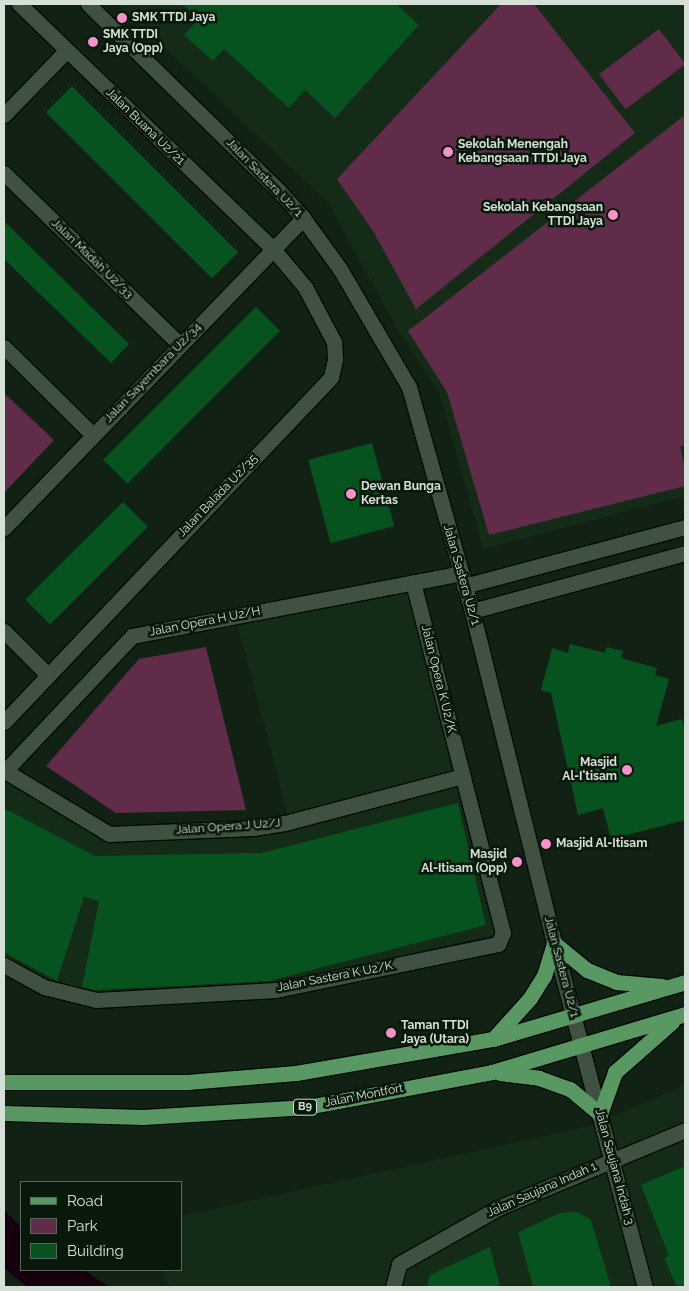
<!DOCTYPE html>
<html>
<head>
<meta charset="utf-8">
<style>
  body { margin:0 }
  #map { position:relative; width:689px; height:1291px; overflow:hidden; background:#112214; font-family:Raleway,sans-serif }
  div>[style] { position:absolute }
  [style*='--x'] { left:calc(var(--x)*1px); top:calc(var(--y)*1px); width:calc(var(--w)*1px); rotate:calc(var(--a)*1deg) }
  .built>* { inset:0; background:#132b17 }
  .green>* { inset:0; background:#602c4a; transform-origin:0 0 }
  .water>* { inset:0; background:#17000d }
  .building>* { inset:0; background:#075320; transform-origin:0 0 }
  .roads { filter:drop-shadow(1px 0 #000b02) drop-shadow(-1px 0 #000b02) drop-shadow(0 1px #000b02) drop-shadow(0 -1px #000b02) }
  .minor>* { height:15px; margin:-7.5px; padding:0 7.5px; transform-origin:7.5px; border-radius:7.5px; background:#3f5241 }
  .major>* { height:15px; margin:-7.5px; padding:0 7.5px; transform-origin:7.5px; border-radius:7.5px; background:#599863 }
  .dots>* { width:14px; height:14px; translate:-50% -50%; box-sizing:border-box; border:2px solid #08190b; border-radius:50% }
  span { translate:-50% -50%; white-space:nowrap; text-align:center; line-height:1.15; -webkit-text-stroke:5px #08190b; paint-order:stroke }
  .shield-label span { padding:1px 4px; background:#08190b; border:1px solid; border-radius:4px; -webkit-text-stroke-width:0 }
  .shield-label { font-size:11px; color:#d5e1d6; font-weight:700 }
  .poi-label { font-size:12px; color:#d5e1d6; font-weight:700 }
  .left { translate:0 -50%; text-align:left }
  .right { translate:-100% -50%; text-align:right }
  .street-label { font-size:12px; color:#d5e1d6 }
  .frame { position:absolute; inset:0; border:5px solid #d5e1d6; pointer-events:none }
  .legend { position:absolute; left:20px; top:1181px; width:162px; height:90px; box-sizing:border-box; background:#08190b; border:1px solid #5a695c; margin:0; padding:6px 9px; list-style:none; font-size:15px; color:#d5e1d6 }
  .legend li { display:flex; align-items:center; gap:10px; height:25px }
  .legend b { width:25px; border:1px solid #5a695c }
</style>
</head>
<body>
<div id="map">
  <div class="built">
    <div style="clip-path:polygon(119px 4px,685px 4px,685px 496px,483px 549px,440px 394px,397px 329px,328px 203px)"></div>
    <div style="clip-path:polygon(408px 590px,497px 934px,281px 983px,99px 994px,60px 988px,4px 958px,6px 779px,112px 842px,291px 828px,237px 622px)"></div>
    <div style="clip-path:polygon(685px 1085px,685px 1287px,172px 1287px,166px 1283px,162px 1270px,181px 1270px,181px 1216px,589px 1126px)"></div>
  </div>
  <div class="green">
    <div style="clip-path:polygon(501px 4px,534px 4px,635px 133px,416px 309px,373px 231px,337px 179px)"></div>
    <div style="left:659px;top:29px;width:44px;height:75px;rotate:53deg"></div>
    <div style="clip-path:polygon(685px 115px,685px 445px,680px 447px,685px 468px,685px 486px,489px 535px,447px 392px,408px 331px)"></div>
    <div style="clip-path:polygon(4px 393px,54px 440px,4px 493px)"></div>
    <div style="clip-path:polygon(206px 647px,246px 810px,116px 813px,46px 766px,139px 659px)"></div>
  </div>
  <div class="water">
    <div style="clip-path:polygon(4px 1210px,21px 1227px,21px 1270px,84px 1270px,109px 1287px,27px 1287px,4px 1268px)"></div>
  </div>
  <div class="building">
    <div style="clip-path:polygon(182px 4px,396px 4px,419px 25px,335px 118px,305px 90px,289px 108px,224px 49px,213px 61px,184px 35px,199px 19px)"></div>
    <div style="left:72px;top:86px;width:235px;height:37px;rotate:45deg"></div>
    <div style="clip-path:polygon(4px 221px,129px 344px,111px 363px,4px 259px)"></div>
    <div style="left:256px;top:307px;width:34px;height:216px;rotate:45deg"></div>
    <div style="left:372px;top:443px;width:86px;height:66px;rotate:75deg"></div>
    <div style="left:123px;top:502px;width:35px;height:138px;rotate:45deg"></div>
    <div style="clip-path:polygon(570px 644px,605px 653px,607px 647px,623px 651px,621px 658px,657px 668px,655px 675px,669px 679px,656px 726px,682px 719px,685px 733px,685px 820px,611px 839px,603px 808px,578px 815px,551px 693px,541px 690px,552px 648px,568px 653px)"></div>
    <div style="clip-path:polygon(458px 803px,486px 925px,269px 981px,95px 990px,82px 987px,99px 901px,84px 897px,57px 981px,4px 952px,4px 808px,95px 856px,261px 853px)"></div>
    <div style="clip-path:polygon(685px 1166px,685px 1287px,677px 1287px,664px 1258px,669px 1256px,641px 1185px)"></div>
    <div style="clip-path:polygon(577px 1212px,591px 1220px,611px 1287px,533px 1287px,518px 1232px,560px 1213px)"></div>
    <div style="clip-path:polygon(490px 1247px,500px 1287px,427px 1287px,430px 1275px)"></div>
  </div>
  <div class="roads">
    <div class="minor">
      <div style="--x:88;--y:4;--w:267;--a:44.4"></div>
      <div style="--x:279;--y:191;--w:36;--a:48"></div>
      <div style="--x:303;--y:218;--w:63;--a:54"></div>
      <div style="--x:340;--y:269;--w:137;--a:59.7"></div>
      <div style="--x:409;--y:387;--w:233;--a:74.3"></div>
      <div style="--x:472;--y:611;--w:342;--a:76.1"></div>
      <div style="--x:554;--y:943;--w:356;--a:75.2"></div>
      <div style="--x:4;--y:115;--w:89;--a:-45.9"></div>
      <div style="--x:4;--y:173;--w:246;--a:44.3"></div>
      <div style="--x:4;--y:347;--w:125;--a:44.7"></div>
      <div style="--x:4;--y:528;--w:431;--a:-46"></div>
      <div style="--x:464;--y:586;--w:229;--a:-14.9"></div>
      <div style="--x:472;--y:611;--w:221;--a:-15.2"></div>
      <div style="--x:4;--y:631;--w:62;--a:45"></div>
      <div style="--x:4;--y:722;--w:475;--a:-46.5"></div>
      <div style="--x:331;--y:377;--w:18;--a:-77"></div>
      <div style="--x:335;--y:359;--w:17;--a:-93"></div>
      <div style="--x:334;--y:342;--w:62;--a:-117.8"></div>
      <div style="--x:305;--y:287;--w:50;--a:-130.1"></div>
      <div style="--x:273;--y:249;--w:353;--a:-136"></div>
      <div style="--x:5;--y:771;--w:122;--a:31.2"></div>
      <div style="--x:109;--y:834;--w:144;--a:-2.4"></div>
      <div style="--x:253;--y:828;--w:32;--a:-9"></div>
      <div style="--x:285;--y:823;--w:184;--a:-14.8"></div>
      <div style="--x:4;--y:772;--w:187;--a:-46.7"></div>
      <div style="--x:132;--y:636;--w:335;--a:-10.8"></div>
      <div style="--x:4;--y:965;--w:46;--a:28.8"></div>
      <div style="--x:44;--y:987;--w:54;--a:14"></div>
      <div style="--x:96;--y:1000;--w:180;--a:-3.2"></div>
      <div style="--x:276;--y:990;--w:227;--a:-11.7"></div>
      <div style="--x:498;--y:944;--w:12;--a:-66"></div>
      <div style="--x:503;--y:933;--w:362;--a:-104.4"></div>
      <div style="--x:393;--y:1287;--w:24;--a:-75"></div>
      <div style="--x:399;--y:1264;--w:114;--a:-29.5"></div>
      <div style="--x:498;--y:1208;--w:203;--a:-22.6"></div>
    </div>
    <div class="major">
      <div style="--x:493;--y:1039;--w:55;--a:-47.9"></div>
      <div style="--x:530;--y:998;--w:26;--a:-58"></div>
      <div style="--x:544;--y:976;--w:34;--a:-73"></div>
      <div style="--x:554;--y:943;--w:43;--a:39.3"></div>
      <div style="--x:587;--y:970;--w:31;--a:22"></div>
      <div style="--x:616;--y:982;--w:46;--a:5"></div>
      <div style="--x:500;--y:1073;--w:39;--a:7"></div>
      <div style="--x:539;--y:1078;--w:33;--a:20"></div>
      <div style="--x:570;--y:1089;--w:39;--a:40"></div>
      <div style="--x:600;--y:1114;--w:45;--a:-70.3"></div>
      <div style="--x:615;--y:1072;--w:76;--a:-41.3"></div>
      <div style="--x:4;--y:1082;--w:183;--a:0"></div>
      <div style="--x:187;--y:1082;--w:109;--a:-4.7"></div>
      <div style="--x:296;--y:1073;--w:200;--a:-9.8"></div>
      <div style="--x:493;--y:1039;--w:200;--a:-16.5"></div>
      <div style="--x:4;--y:1113;--w:139;--a:1.6"></div>
      <div style="--x:143;--y:1117;--w:164;--a:-3.5"></div>
      <div style="--x:307;--y:1107;--w:188;--a:-10.7"></div>
      <div style="--x:492;--y:1072;--w:202;--a:-16.7"></div>
    </div>
  </div>
  <div class="dots">
    <div style="left:122px;top:18px;background:#f890cb"></div>
    <div style="left:93px;top:42px;background:#f890cb"></div>
    <div style="left:448px;top:152px;background:#f890cb"></div>
    <div style="left:613px;top:215px;background:#f890cb"></div>
    <div style="left:351px;top:494px;background:#f890cb"></div>
    <div style="left:627px;top:770px;background:#f890cb"></div>
    <div style="left:546px;top:844px;background:#f890cb"></div>
    <div style="left:517px;top:862px;background:#f890cb"></div>
    <div style="left:391px;top:1033px;background:#f890cb"></div>
  </div>
  <div class="shield-label">
    <span style="left:305px;top:1107px">B9</span>
  </div>
  <div class="poi-label">
    <span class="left" style="left:132px;top:18px">SMK TTDI Jaya</span>
    <span class="left" style="left:103px;top:42px">SMK TTDI<br>Jaya (Opp)</span>
    <span class="left" style="left:458px;top:152px">Sekolah Menengah<br>Kebangsaan TTDI Jaya</span>
    <span class="right" style="left:603px;top:215px">Sekolah Kebangsaan<br>TTDI Jaya</span>
    <span class="left" style="left:361px;top:494px">Dewan Bunga<br>Kertas</span>
    <span class="right" style="left:617px;top:770px">Masjid<br>Al-I'tisam</span>
    <span class="left" style="left:556px;top:844px">Masjid Al-Itisam</span>
    <span class="right" style="left:507px;top:862px">Masjid<br>Al-Itisam (Opp)</span>
    <span class="left" style="left:401px;top:1033px">Taman TTDI<br>Jaya (Utara)</span>
  </div>
  <div class="street-label">
    <span style="left:145px;top:127px;rotate:44deg">Jalan Buana U2/21</span>
    <span style="left:264px;top:178px;rotate:46deg">Jalan Sastera U2/1</span>
    <span style="left:92px;top:259px;rotate:44deg">Jalan Madah U2/33</span>
    <span style="left:153px;top:373px;rotate:-46deg">Jalan Sayembara U2/34</span>
    <span style="left:218px;top:496px;rotate:-46deg">Jalan Balada U2/35</span>
    <span style="left:461px;top:575px;rotate:74deg">Jalan Sastera U2/1</span>
    <span style="left:205px;top:622px;rotate:-11deg">Jalan Opera H U2/H</span>
    <span style="left:438px;top:679px;rotate:76deg">Jalan Opera K U2/K</span>
    <span style="left:228px;top:827px;rotate:-4deg">Jalan Opera J U2/J</span>
    <span style="left:561px;top:967px;rotate:75deg">Jalan Sastera U2/1</span>
    <span style="left:335px;top:977px;rotate:-11deg">Jalan Sastera K U2/K</span>
    <span style="left:364px;top:1096px;rotate:-11deg">Jalan Montfort</span>
    <span style="left:614px;top:1167px;rotate:75deg">Jalan Saujana Indah 3</span>
    <span style="left:542px;top:1190px;rotate:-24deg">Jalan Saujana Indah 1</span>
  </div>
  <div class="frame"></div>
  <ul class="legend">
  <li><b style="height:6px;background:#599863"></b>Road</li>
  <li><b style="height:14px;background:#602c4a"></b>Park</li>
  <li><b style="height:14px;background:#075320"></b>Building</li>
  </ul>
</div>
</body>
</html>
